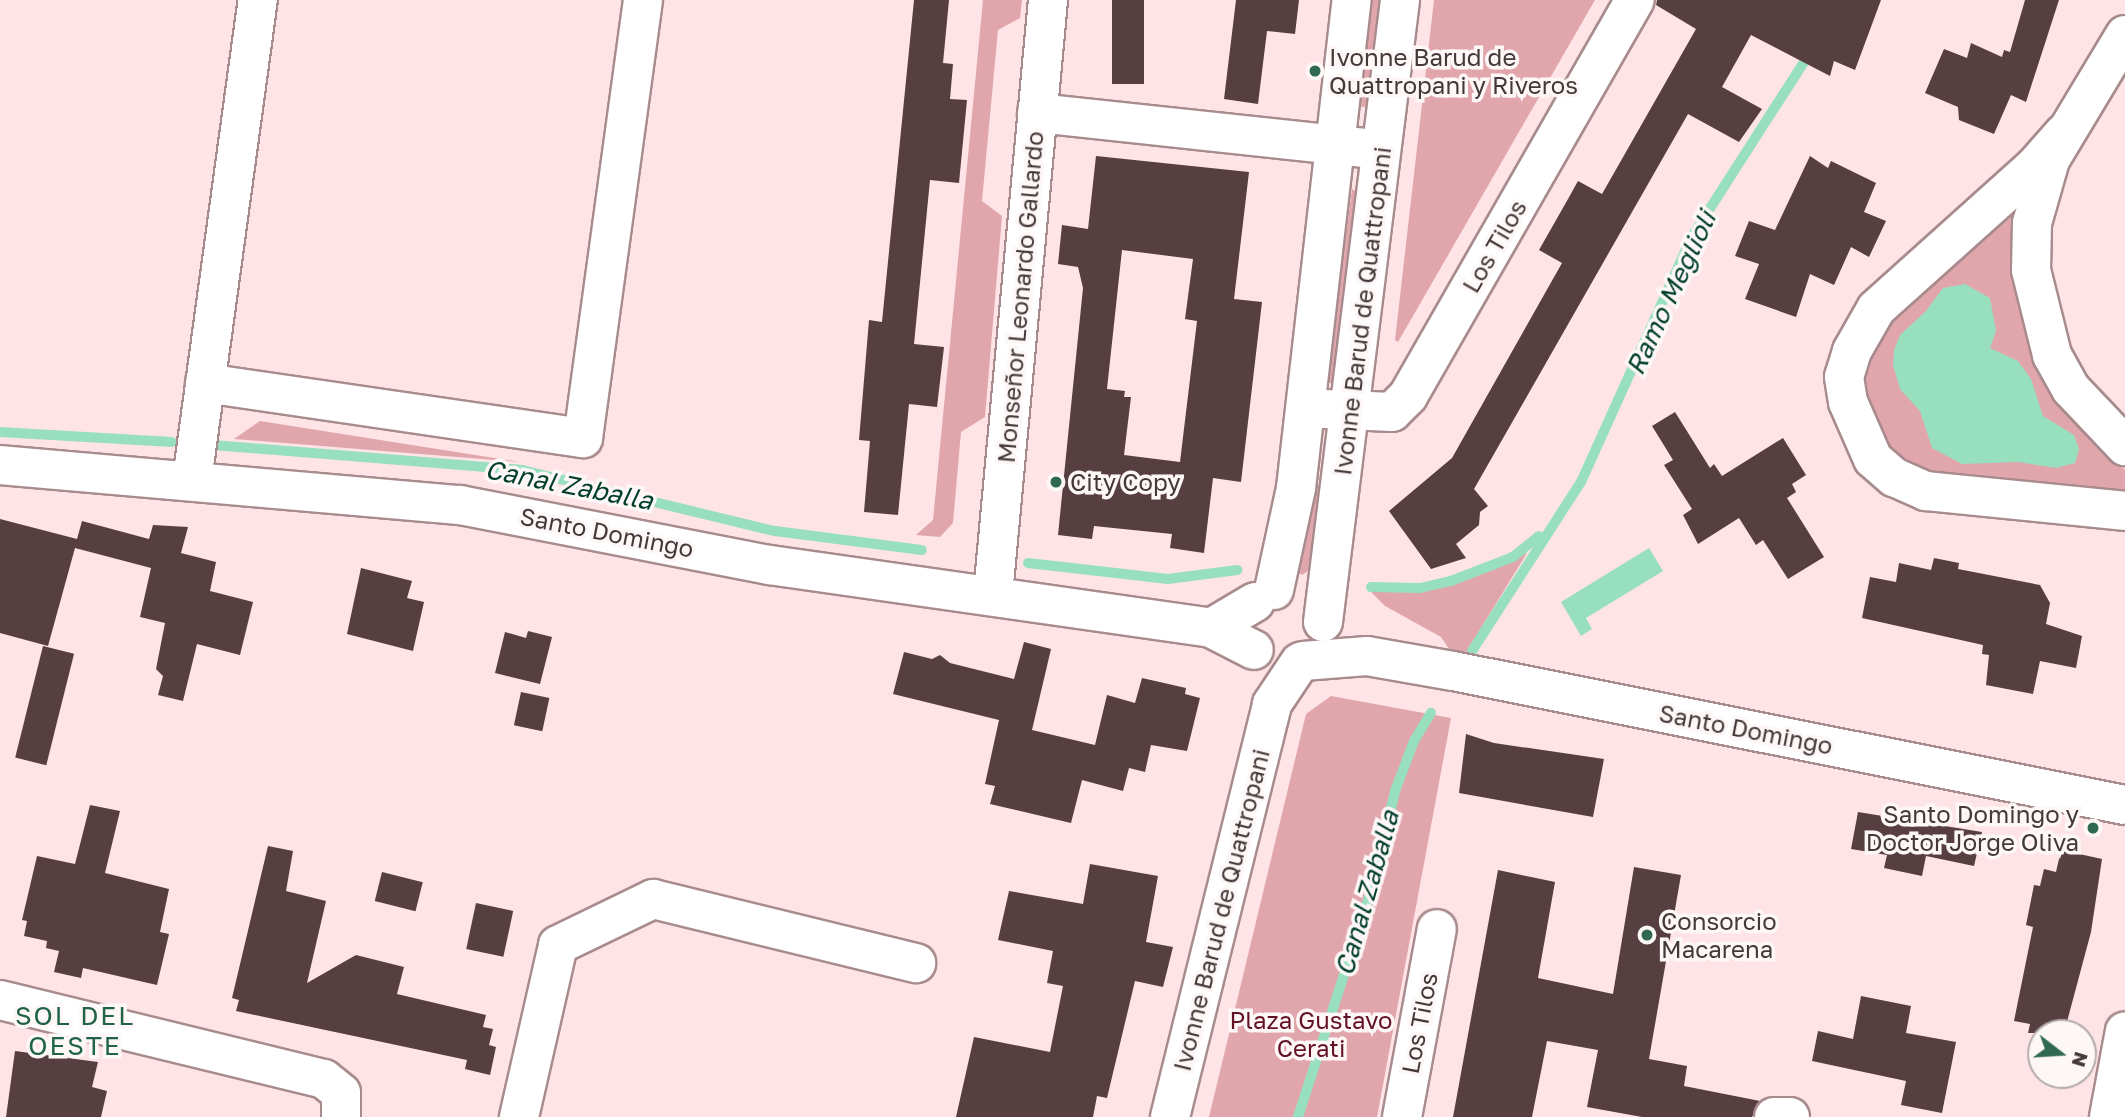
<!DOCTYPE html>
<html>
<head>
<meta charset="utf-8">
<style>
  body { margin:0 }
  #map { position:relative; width:2125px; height:1117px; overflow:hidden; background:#fee4e6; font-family:"Golos Text",sans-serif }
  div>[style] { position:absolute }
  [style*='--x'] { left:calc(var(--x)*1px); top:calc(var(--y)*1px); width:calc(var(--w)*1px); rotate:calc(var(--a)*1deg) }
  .green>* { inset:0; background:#e1a6ab }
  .water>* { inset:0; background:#98dfbf }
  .stream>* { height:10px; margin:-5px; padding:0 5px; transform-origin:5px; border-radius:5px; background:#98dfbf }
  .building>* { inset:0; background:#573e40; transform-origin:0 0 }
  .roads { filter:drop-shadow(2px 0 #a88b8d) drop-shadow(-2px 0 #a88b8d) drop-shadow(0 2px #a88b8d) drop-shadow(0 -2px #a88b8d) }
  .minor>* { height:38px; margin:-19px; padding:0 19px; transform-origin:19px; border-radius:19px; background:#fff }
  .dots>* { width:19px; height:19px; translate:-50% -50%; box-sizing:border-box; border:4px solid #fdf7f7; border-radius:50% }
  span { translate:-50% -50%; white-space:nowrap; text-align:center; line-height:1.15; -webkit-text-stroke:7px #fdf7f7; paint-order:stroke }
  .poi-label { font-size:24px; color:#443839 }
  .left { translate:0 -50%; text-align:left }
  .right { translate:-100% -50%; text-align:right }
  .street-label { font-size:24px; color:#443839 }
  .park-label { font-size:24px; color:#631124 }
  .water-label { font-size:26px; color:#003e2a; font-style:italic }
  .neighbourhood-label { font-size:26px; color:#20634a; letter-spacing:2px }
  .north { position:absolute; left:2027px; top:1019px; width:70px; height:70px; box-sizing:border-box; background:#fdf7f7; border:2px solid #b3abab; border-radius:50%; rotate:107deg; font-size:19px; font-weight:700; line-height:28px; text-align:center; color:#443839 }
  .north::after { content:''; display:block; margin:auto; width:24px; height:32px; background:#306952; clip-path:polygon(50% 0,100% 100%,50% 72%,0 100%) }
</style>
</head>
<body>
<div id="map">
  <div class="green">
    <div style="clip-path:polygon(983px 0,1022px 0,1020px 18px,998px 30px,982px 201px,1002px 216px,985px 417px,961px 432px,953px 523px,940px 537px,916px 535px,933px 520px)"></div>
    <div style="clip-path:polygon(1367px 0,1384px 0,1370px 104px,1364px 107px,1359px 106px)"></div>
    <div style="clip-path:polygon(1434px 0,1595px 0,1398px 342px,1395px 340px)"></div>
    <div style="clip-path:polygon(1352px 189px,1359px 193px,1335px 383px,1331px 383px,1327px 382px)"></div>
    <div style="clip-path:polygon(2006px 210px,2016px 219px,2013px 284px,2032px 348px,2097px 443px,2125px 470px,2125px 493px,1928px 479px,1890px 452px,1868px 416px,1862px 380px,1867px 360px,1895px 315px)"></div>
    <div style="clip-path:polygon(260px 421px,520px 462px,234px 439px)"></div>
    <div style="clip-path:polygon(1315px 485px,1322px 488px,1311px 569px,1302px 575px,1296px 571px)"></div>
    <div style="clip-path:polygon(1527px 553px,1459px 664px,1441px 637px,1385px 606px,1370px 591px,1419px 592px,1442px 587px)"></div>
    <div style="clip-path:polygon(1331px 696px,1451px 718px,1377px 1117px,1209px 1117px,1306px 714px)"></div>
  </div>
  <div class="water">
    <div style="clip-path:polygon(1965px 284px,1990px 298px,1996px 331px,1990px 348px,2018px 361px,2031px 379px,2043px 416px,2074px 435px,2079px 449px,2075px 463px,2056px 468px,2018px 462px,1962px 464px,1932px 448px,1920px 411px,1900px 389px,1893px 365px,1894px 350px,1900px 335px,1926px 311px,1943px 288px)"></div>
    <div style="clip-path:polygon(1649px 548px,1663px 571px,1586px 618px,1592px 629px,1581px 636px,1561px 602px)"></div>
  </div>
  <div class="stream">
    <div style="--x:0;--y:432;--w:172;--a:3.3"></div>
    <div style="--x:213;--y:445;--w:310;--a:4.6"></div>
    <div style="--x:522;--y:470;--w:260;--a:13.6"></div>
    <div style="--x:775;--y:531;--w:148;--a:7.4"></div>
    <div style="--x:1028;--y:563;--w:141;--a:6.5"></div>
    <div style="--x:1168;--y:579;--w:70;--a:-7.4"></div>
    <div style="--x:1371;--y:587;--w:49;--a:1.2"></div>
    <div style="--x:1420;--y:588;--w:32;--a:-13"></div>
    <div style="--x:1451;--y:581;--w:66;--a:-21.2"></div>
    <div style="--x:1513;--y:557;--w:33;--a:-39"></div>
    <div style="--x:1472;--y:651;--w:201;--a:-57.2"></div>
    <div style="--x:1581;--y:482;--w:268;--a:-65.7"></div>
    <div style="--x:1691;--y:238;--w:222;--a:-57.3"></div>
    <div style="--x:1298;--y:1117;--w:244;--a:-72.1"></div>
    <div style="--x:1373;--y:885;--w:97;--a:-76.8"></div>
    <div style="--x:1395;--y:791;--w:53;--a:-69.2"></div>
    <div style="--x:1414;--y:741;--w:33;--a:-59"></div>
  </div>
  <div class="building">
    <div style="clip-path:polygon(914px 0,949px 0,943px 63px,953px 64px,950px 99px,967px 100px,959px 183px,930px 180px,914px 344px,944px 347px,937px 407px,909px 404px,898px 515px,864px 512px,870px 441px,859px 440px,869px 320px,882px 322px)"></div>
    <div style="left:1112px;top:0;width:32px;height:84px"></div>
    <div style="clip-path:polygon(1236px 0,1299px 0,1295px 34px,1267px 31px,1258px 104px,1224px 99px)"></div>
    <div style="clip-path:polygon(1657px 0,1881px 0,1855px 70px,1834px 61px,1830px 76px,1751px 35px,1722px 87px,1762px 109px,1739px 142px,1688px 114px,1474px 489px,1488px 506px,1480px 512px,1479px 525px,1456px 544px,1466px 558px,1431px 569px,1389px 511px,1452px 458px,1562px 263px,1539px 250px,1568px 199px,1578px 181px,1602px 194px,1696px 29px,1656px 5px)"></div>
    <div style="clip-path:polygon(2025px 0,2059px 0,2026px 102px,2011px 95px,1994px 134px,1959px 120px,1958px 107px,1925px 93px,1944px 49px,1967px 58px,1971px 43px,2002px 57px,2004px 50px,2010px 52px)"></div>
    <div style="clip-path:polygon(evenodd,1096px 156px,1249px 172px,1234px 299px,1262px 302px,1241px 482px,1213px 478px,1204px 553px,1170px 548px,1172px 534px,1094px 526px,1092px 539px,1058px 535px,1083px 288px,1078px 267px,1058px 264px,1062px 225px,1088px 229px,1096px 156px,1122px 250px,1193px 259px,1185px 319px,1197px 321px,1180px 462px,1124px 455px,1131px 397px,1124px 397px,1125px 391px,1107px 389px,1122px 250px)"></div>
    <div style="clip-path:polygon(1810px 156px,1828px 168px,1831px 161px,1876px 183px,1864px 212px,1886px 221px,1869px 257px,1851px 247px,1834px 285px,1810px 274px,1796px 317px,1745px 299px,1759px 264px,1735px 256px,1749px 221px,1775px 230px)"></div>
    <div style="clip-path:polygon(1675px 412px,1710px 468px,1714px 464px,1722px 476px,1783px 438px,1806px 475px,1792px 484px,1796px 492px,1787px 498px,1824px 557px,1788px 579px,1763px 540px,1756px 545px,1739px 518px,1698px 544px,1683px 515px,1692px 509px,1664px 465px,1673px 460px,1652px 426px)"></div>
    <div style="clip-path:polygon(0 519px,77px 539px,82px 521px,149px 539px,153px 525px,188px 527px,181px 553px,216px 562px,210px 591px,253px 602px,240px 655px,197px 644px,183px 701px,158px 695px,163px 676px,156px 669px,165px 623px,140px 617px,151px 568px,75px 548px,48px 646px,0 633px)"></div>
    <div style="clip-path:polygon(1934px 558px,1959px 563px,1958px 569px,2040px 585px,2050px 603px,2046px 624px,2082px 636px,2076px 668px,2040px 661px,2033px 694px,1986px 685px,1989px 655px,1982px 654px,1983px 645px,1862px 618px,1870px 577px,1896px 582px,1899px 563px,1931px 570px)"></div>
    <div style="clip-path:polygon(361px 568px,412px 581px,407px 598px,424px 602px,413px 651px,347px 634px)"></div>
    <div style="clip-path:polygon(528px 631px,552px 637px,540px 684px,495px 673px,505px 632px,526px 638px)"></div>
    <div style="clip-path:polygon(1024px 642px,1051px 649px,1032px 730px,1095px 745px,1107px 695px,1135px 703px,1142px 678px,1186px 688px,1185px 694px,1200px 698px,1187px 751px,1151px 745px,1145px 772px,1129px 768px,1123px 791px,1082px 780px,1071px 823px,990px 804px,995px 786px,985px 784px,999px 720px,893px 694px,904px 652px,932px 659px,940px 655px,950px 663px,1014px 679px)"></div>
    <div style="left:43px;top:646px;width:32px;height:115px;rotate:14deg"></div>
    <div style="left:521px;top:692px;width:29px;height:34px;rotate:12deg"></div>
    <div style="clip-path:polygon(1466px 734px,1494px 743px,1604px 759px,1593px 817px,1459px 793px)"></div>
    <div style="clip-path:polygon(90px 805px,120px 811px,105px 873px,169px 889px,160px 932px,169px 934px,157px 985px,83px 968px,81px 978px,54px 972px,59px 951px,46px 948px,47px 941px,24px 936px,27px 921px,22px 920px,37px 856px,75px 864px)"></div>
    <div style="clip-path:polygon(1858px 812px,1982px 832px,1974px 866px,1926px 856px,1922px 876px,1884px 868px,1887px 855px,1851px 849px)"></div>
    <div style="clip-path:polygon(268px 846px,293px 851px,286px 891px,326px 901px,307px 983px,356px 955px,404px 967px,397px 994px,486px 1015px,483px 1027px,493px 1029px,489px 1045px,496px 1047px,490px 1075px,465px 1069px,467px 1060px,236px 1011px,239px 1000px,232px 998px)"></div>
    <div style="clip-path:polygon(2061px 850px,2102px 859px,2091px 932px,2064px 1033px,2028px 1033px,2030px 1024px,2014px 1021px,2033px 927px,2026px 925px,2034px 885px,2040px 886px,2044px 869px,2056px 872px)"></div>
    <div style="clip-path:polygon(1090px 864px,1158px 876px,1146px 942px,1173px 947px,1163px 987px,1135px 981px,1107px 1098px,1097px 1096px,1093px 1117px,956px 1117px,974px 1037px,1050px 1052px,1063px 986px,1047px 983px,1053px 951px,998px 940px,1009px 891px,1083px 904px)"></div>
    <div style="clip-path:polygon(1634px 867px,1681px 875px,1649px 1059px,1687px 1066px,1684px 1086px,1760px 1101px,1752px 1117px,1642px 1117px,1587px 1107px,1598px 1050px,1547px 1041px,1532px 1117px,1453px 1117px,1498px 870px,1555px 882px,1538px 978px,1613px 994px)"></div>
    <div style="left:382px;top:872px;width:42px;height:30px;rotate:14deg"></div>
    <div style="left:476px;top:903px;width:38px;height:47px;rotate:12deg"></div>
    <div style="clip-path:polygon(1861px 996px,1911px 1006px,1906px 1033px,1956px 1042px,1942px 1113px,1901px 1105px,1906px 1081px,1812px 1061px,1818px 1031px,1853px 1039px)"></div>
    <div style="clip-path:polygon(15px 1051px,98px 1062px,92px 1087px,107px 1091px,101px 1117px,6px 1117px)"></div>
  </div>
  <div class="roads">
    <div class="minor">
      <div style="--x:2125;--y:35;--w:146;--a:121"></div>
      <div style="--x:2050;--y:160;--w:66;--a:105.9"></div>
      <div style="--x:2032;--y:223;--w:47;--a:91.2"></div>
      <div style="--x:2031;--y:270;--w:88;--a:76.1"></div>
      <div style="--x:2052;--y:355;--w:39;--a:61"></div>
      <div style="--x:2071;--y:389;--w:79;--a:46.5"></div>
      <div style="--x:1037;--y:113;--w:327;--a:6.1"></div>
      <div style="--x:2064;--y:133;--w:45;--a:131.4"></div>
      <div style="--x:2034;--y:167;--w:212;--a:138.1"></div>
      <div style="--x:1876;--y:309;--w:48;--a:119.7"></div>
      <div style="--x:1852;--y:351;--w:27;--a:107"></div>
      <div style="--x:1844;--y:377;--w:25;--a:81"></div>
      <div style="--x:1848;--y:402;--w:62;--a:66.3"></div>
      <div style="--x:1873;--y:459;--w:28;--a:41"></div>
      <div style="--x:1894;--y:477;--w:35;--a:24"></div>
      <div style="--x:1926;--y:491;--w:200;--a:5.7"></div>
      <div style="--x:205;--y:383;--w:382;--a:8.3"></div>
      <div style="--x:583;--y:438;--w:442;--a:-82.2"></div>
      <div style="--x:1324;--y:409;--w:68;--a:2.5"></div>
      <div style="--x:1392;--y:412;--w:23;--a:-45"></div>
      <div style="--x:1408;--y:396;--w:456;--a:-60.2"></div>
      <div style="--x:0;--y:465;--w:462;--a:5"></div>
      <div style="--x:460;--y:505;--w:316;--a:11"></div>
      <div style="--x:770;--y:565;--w:445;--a:8.1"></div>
      <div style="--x:1211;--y:628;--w:48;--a:27.1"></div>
      <div style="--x:192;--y:480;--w:485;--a:-82.2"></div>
      <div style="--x:1274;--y:590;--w:104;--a:-77.8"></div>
      <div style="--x:1296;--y:488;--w:491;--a:-83.5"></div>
      <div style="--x:993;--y:594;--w:597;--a:-84.71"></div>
      <div style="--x:1323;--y:622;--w:627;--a:-82.94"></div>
      <div style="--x:1211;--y:628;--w:51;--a:-30.6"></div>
      <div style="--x:1303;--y:661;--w:64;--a:-4.5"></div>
      <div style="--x:1367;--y:656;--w:87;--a:9.9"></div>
      <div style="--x:1453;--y:671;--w:685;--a:11.28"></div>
      <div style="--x:0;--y:1000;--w:333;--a:13.7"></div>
      <div style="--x:324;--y:1079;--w:22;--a:39"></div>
      <div style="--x:341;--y:1093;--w:24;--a:90"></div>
      <div style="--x:519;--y:1117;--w:176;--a:-77.2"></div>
      <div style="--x:558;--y:945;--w:106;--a:-25.8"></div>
      <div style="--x:653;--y:899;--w:271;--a:13.7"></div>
      <div style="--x:1170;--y:1117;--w:425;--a:-76.1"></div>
      <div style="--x:1272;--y:704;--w:50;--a:-56.3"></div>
      <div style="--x:1402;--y:1117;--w:191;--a:-79.5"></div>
      <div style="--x:1774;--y:1117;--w:16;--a:0"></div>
      <div style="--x:2109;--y:1117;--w:87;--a:-79.5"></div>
    </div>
  </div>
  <div class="dots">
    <div style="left:1315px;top:71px;background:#306952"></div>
    <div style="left:1056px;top:482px;background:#306952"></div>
    <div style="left:2093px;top:828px;background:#306952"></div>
    <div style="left:1647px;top:935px;background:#306952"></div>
  </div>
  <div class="poi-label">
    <span class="left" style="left:1329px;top:71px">Ivonne Barud de<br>Quattropani y Riveros</span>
    <span class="left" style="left:1070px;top:482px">City Copy</span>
    <span class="right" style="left:2079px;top:828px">Santo Domingo y<br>Doctor Jorge Oliva</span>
    <span class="left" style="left:1661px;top:935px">Consorcio<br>Macarena</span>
  </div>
  <div class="street-label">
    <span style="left:1494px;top:246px;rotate:-60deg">Los Tilos</span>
    <span style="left:1020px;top:297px;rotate:-85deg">Monseñor Leonardo Gallardo</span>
    <span style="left:1362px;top:311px;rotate:-83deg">Ivonne Barud de Quattropani</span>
    <span style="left:607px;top:532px;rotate:11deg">Santo Domingo</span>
    <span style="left:1746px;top:729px;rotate:11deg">Santo Domingo</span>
    <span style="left:1221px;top:910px;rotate:-76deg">Ivonne Barud de Quattropani</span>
    <span style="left:1419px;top:1023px;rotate:-79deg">Los Tilos</span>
  </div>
  <div class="park-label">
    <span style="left:1311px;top:1034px">Plaza Gustavo<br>Cerati</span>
  </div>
  <div class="water-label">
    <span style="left:1671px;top:293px;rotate:-65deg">Ramo Meglioli</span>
    <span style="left:569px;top:485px;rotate:11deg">Canal Zaballa</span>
    <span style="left:1367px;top:893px;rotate:-74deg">Canal Zaballa</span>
  </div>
  <div class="neighbourhood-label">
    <span style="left:75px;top:1031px">SOL DEL<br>OESTE</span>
  </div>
  <div class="north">N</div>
</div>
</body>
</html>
